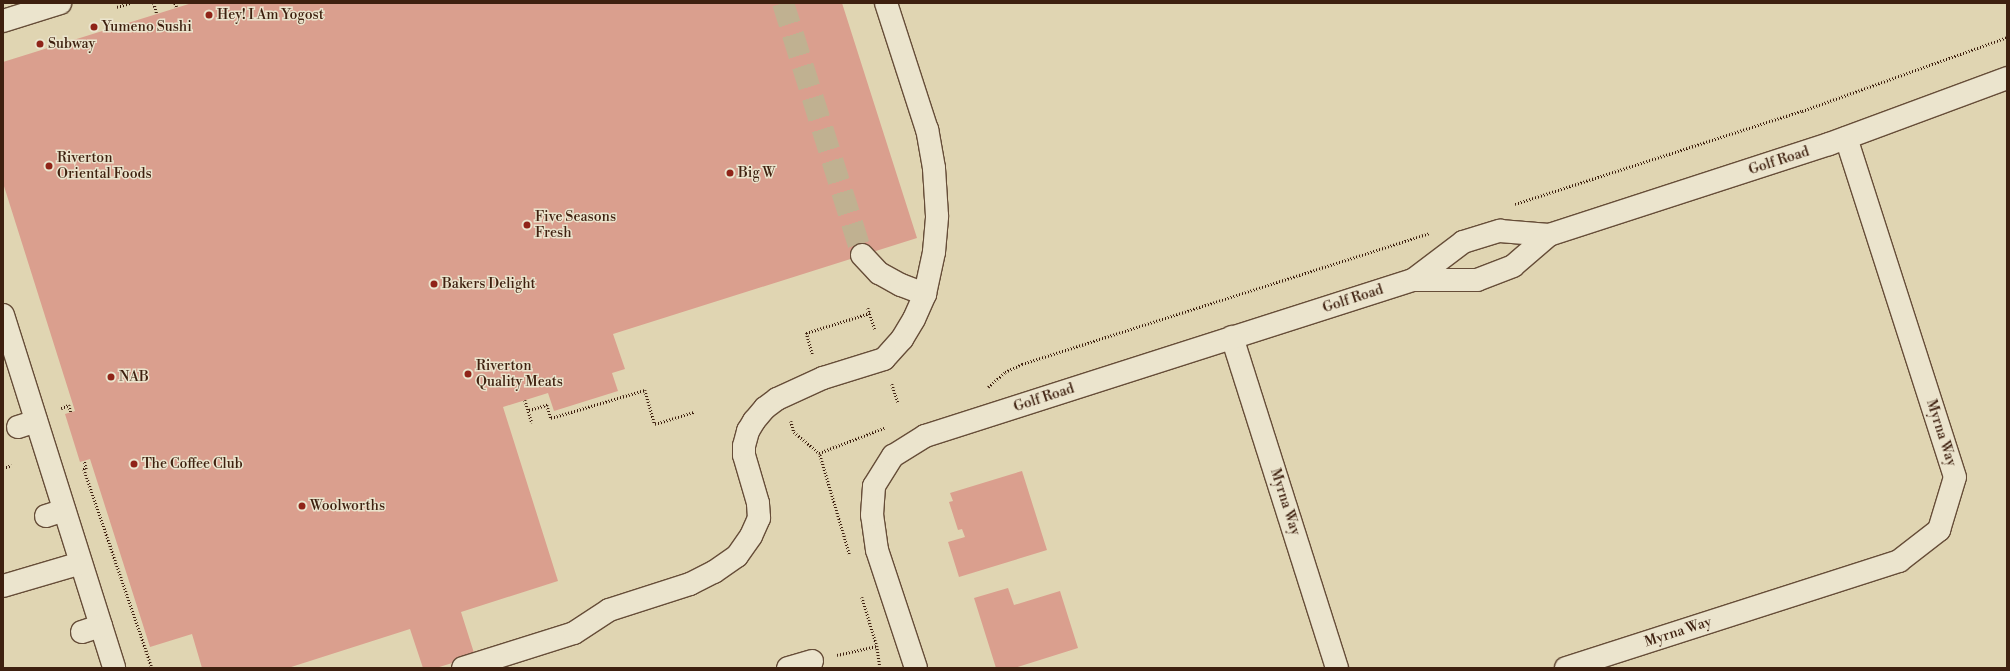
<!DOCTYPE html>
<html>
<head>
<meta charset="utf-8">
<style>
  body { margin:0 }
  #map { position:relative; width:2010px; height:671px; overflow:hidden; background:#e0d5b2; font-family:"Libre Bodoni",serif }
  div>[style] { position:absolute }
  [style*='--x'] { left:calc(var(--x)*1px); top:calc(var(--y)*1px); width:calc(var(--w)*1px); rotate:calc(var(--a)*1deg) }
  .building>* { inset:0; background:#da9f8e }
  .minor-tunnel>* { height:22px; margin-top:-11px; transform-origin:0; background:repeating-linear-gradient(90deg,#c0b191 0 22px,transparent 0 33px) }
  .path>* { height:2.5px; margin-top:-1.25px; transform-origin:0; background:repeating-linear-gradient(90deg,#3e200f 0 1px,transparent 0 3px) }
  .roads { filter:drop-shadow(1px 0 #664d38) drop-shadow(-1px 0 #664d38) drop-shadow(0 1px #664d38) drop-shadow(0 -1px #664d38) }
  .minor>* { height:22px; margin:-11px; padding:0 11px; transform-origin:11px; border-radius:11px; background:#ebe4cd }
  .dots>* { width:11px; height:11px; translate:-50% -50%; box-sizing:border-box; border:2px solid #ebe4cd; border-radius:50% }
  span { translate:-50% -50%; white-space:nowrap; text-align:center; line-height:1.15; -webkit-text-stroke:3px #ebe4cd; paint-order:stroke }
  .poi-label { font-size:14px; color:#3e200f }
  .left { translate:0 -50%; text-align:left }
  .street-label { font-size:14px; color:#3e200f }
  .frame { position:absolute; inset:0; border:4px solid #3e200f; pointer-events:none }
</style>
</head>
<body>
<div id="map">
  <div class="building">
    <div style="clip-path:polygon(192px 3px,842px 3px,917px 238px,613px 334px,625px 369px,612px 373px,618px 391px,554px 411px,548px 393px,503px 407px,558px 581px,461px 612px,475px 656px,436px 668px,423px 668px,410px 629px,288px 668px,202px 668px,192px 634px,150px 647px,90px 459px,80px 462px,65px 414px,75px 411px,3px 183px,3px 62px)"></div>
    <div style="clip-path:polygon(1022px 471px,1047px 550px,959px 577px,948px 542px,965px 537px,962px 529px,958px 530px,949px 502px,953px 501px,950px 493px)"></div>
    <div style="clip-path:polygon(1008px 588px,1014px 605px,1060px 591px,1078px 648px,1014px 668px,996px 668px,974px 598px)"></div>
  </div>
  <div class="minor-tunnel">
    <div style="--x:783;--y:3;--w:264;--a:72.6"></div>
  </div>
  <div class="path">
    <div style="--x:154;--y:3;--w:11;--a:75"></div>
    <div style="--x:175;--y:3;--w:5;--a:68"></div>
    <div style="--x:117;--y:7;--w:14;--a:-17"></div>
    <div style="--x:1515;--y:204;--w:302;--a:-18"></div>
    <div style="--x:1802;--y:111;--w:218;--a:-19.8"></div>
    <div style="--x:868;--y:308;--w:22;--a:72"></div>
    <div style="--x:812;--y:354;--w:22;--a:-106"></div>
    <div style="--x:806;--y:333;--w:67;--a:-17.4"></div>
    <div style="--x:892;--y:384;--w:19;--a:72"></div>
    <div style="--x:988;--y:387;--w:23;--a:-41"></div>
    <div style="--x:1005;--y:372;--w:19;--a:-25"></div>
    <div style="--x:1022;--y:364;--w:428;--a:-17.8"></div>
    <div style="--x:525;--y:400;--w:24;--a:73"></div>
    <div style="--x:61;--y:408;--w:9;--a:-21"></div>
    <div style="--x:69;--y:405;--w:7;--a:74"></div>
    <div style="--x:529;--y:410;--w:19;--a:-16"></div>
    <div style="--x:547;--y:405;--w:14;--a:73"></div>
    <div style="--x:551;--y:418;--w:98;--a:-16.6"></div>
    <div style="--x:645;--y:390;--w:35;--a:74"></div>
    <div style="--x:655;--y:424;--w:41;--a:-17.1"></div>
    <div style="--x:791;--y:421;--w:11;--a:75"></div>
    <div style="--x:794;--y:432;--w:33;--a:40"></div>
    <div style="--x:3;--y:468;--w:9;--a:-18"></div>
    <div style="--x:83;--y:469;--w:3;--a:0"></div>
    <div style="--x:86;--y:469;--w:8;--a:-104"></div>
    <div style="--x:84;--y:469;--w:210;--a:71.1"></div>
    <div style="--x:849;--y:554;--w:105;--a:-106.5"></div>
    <div style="--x:819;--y:453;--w:70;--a:-21"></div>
    <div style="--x:862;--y:597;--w:51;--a:73"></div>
    <div style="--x:877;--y:646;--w:22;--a:82"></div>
    <div style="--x:837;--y:655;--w:41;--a:-12.7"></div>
  </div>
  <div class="roads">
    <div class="minor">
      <div style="--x:3;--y:21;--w:60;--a:-17.5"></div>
      <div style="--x:862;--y:255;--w:25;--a:47"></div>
      <div style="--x:879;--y:273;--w:25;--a:29"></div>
      <div style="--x:901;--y:285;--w:26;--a:21"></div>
      <div style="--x:1413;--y:280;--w:63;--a:-37.2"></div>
      <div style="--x:1463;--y:242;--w:39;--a:-17"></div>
      <div style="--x:1500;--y:231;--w:49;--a:4.7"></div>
      <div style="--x:1549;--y:235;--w:294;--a:-18"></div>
      <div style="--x:1829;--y:144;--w:190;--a:-20.3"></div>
      <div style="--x:3;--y:315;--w:370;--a:72.5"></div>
      <div style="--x:1232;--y:337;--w:347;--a:72.4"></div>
      <div style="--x:18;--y:427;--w:19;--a:-18"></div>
      <div style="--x:46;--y:516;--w:19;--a:-18"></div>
      <div style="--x:3;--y:586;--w:81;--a:-16.4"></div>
      <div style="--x:82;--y:632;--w:20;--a:-18"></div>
      <div style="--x:463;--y:668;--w:116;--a:-17.5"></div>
      <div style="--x:574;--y:633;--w:42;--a:-33.3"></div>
      <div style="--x:609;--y:610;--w:85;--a:-17.8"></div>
      <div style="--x:690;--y:584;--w:27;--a:-27"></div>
      <div style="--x:714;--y:572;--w:28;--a:-35"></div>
      <div style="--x:737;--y:556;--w:24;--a:-55"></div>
      <div style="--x:751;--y:536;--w:20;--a:-66"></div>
      <div style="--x:759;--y:518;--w:15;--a:-94"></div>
      <div style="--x:758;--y:503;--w:50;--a:-106.3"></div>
      <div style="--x:744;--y:455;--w:9;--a:-90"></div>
      <div style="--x:744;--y:446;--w:16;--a:-75"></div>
      <div style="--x:748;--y:431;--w:12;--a:-59"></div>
      <div style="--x:754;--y:421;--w:17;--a:-50"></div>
      <div style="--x:765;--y:408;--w:15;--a:-37"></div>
      <div style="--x:777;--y:399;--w:51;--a:-24.5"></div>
      <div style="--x:823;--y:378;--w:64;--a:-17.3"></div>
      <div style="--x:884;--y:359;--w:27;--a:-48"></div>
      <div style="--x:902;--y:339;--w:23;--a:-59"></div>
      <div style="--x:914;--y:319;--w:27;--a:-66"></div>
      <div style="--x:925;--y:294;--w:43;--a:-77.9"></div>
      <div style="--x:934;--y:252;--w:36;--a:-85"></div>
      <div style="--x:937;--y:216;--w:48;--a:-93.6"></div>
      <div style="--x:934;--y:168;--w:39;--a:-100"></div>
      <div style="--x:927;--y:130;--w:133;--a:-107.9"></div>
      <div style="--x:788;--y:668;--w:25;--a:-16"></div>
      <div style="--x:916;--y:668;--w:124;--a:-108.3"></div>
      <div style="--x:877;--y:550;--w:35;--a:-98"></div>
      <div style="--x:872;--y:515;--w:29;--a:-86"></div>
      <div style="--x:874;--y:486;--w:36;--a:-58"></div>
      <div style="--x:893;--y:456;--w:38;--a:-32"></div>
      <div style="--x:925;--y:436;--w:512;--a:-17.73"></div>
      <div style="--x:1413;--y:280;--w:64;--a:0"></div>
      <div style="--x:1477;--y:280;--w:39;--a:-21"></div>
      <div style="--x:1513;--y:266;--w:48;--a:-40.7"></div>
      <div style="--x:1566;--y:668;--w:350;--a:-17.8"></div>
      <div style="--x:1899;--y:561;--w:51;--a:-37.8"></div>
      <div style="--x:1939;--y:530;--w:55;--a:-73.2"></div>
      <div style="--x:1955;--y:477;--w:356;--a:-107.8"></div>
    </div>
  </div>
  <div class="dots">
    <div style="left:209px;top:15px;background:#8f2418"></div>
    <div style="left:94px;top:27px;background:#8f2418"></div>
    <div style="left:40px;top:44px;background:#8f2418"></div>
    <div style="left:49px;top:166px;background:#8f2418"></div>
    <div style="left:730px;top:173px;background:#8f2418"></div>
    <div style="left:527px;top:225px;background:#8f2418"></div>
    <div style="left:434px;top:284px;background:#8f2418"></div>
    <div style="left:468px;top:374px;background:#8f2418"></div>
    <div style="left:111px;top:377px;background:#8f2418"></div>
    <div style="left:134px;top:464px;background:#8f2418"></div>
    <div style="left:302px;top:506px;background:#8f2418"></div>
  </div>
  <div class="poi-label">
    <span class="left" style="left:217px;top:15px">Hey! I Am Yogost</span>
    <span class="left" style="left:102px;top:27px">Yumeno Sushi</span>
    <span class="left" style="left:48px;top:44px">Subway</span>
    <span class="left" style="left:57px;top:166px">Riverton<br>Oriental Foods</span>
    <span class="left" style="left:738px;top:173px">Big W</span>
    <span class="left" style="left:535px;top:225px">Five Seasons<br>Fresh</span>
    <span class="left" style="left:442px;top:284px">Bakers Delight</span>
    <span class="left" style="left:476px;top:374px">Riverton<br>Quality Meats</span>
    <span class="left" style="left:119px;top:377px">NAB</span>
    <span class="left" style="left:142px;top:464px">The Coffee Club</span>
    <span class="left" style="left:310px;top:506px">Woolworths</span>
  </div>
  <div class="street-label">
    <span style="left:1779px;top:161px;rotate:-18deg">Golf Road</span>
    <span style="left:1353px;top:299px;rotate:-18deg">Golf Road</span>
    <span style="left:1044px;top:398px;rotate:-18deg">Golf Road</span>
    <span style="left:1941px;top:433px;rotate:72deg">Myrna Way</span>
    <span style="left:1285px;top:502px;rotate:72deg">Myrna Way</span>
    <span style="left:1678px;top:632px;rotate:-18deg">Myrna Way</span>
  </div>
  <div class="frame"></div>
</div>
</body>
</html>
